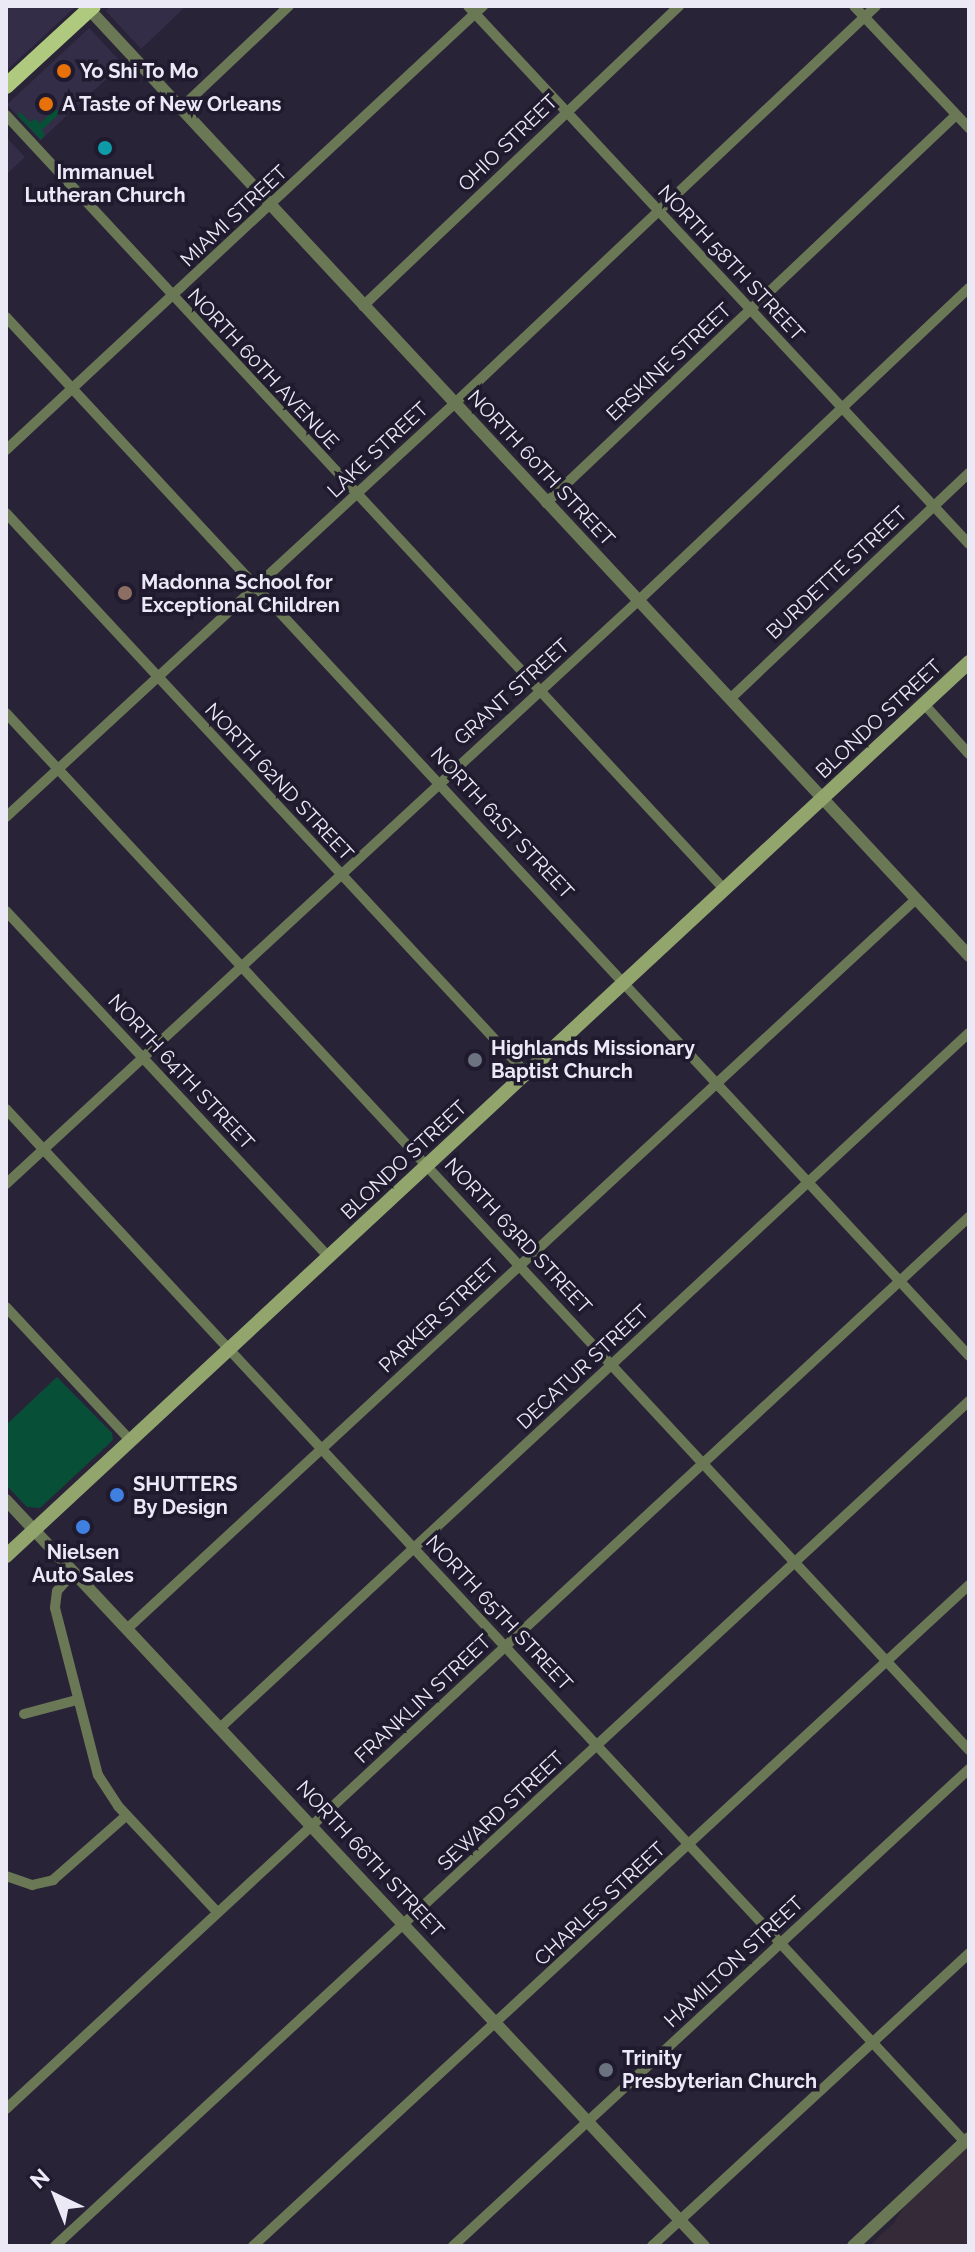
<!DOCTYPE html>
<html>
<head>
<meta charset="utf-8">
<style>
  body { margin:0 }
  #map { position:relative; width:975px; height:2252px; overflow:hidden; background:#292338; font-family:Raleway,sans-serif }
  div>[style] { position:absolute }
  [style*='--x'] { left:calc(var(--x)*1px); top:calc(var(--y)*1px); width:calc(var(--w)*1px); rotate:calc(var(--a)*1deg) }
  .built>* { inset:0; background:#342d48; transform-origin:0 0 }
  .education>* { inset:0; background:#352a38 }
  .green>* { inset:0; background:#075037 }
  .minor>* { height:10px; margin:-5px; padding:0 5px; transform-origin:5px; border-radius:5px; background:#6b7855 }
  .tertiary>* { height:12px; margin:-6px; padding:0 6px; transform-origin:6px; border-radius:6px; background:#6b7855 }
  .secondary>* { height:14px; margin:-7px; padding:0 7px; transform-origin:7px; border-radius:7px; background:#91a56d }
  .primary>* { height:16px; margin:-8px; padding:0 8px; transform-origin:8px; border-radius:8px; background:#afc97f }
  .dots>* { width:22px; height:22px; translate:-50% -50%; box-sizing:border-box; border:4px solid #1f1a2d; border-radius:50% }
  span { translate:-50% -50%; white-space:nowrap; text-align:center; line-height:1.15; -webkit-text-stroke:7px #1f1a2d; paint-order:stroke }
  .poi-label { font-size:20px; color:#ece9f7; font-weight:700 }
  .left { translate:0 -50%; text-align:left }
  .street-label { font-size:20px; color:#ece9f7 }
  .frame { position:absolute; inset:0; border:8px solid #ece9f7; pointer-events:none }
  .north { position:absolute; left:16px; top:2156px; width:80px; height:80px; -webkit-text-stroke:6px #1f1a2d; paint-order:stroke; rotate:317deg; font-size:22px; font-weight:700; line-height:32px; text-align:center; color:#ece9f7 }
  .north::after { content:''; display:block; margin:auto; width:28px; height:36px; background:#ece9f7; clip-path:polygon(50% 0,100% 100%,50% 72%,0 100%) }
</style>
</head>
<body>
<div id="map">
  <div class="built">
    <div style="clip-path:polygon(6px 6px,72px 6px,74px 8px,6px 71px)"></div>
    <div style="clip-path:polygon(111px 6px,186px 6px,141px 49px,106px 11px)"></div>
    <div style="left:89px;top:28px;width:49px;height:112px;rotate:47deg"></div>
    <div style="clip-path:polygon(6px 137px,25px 157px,6px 175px)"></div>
  </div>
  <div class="education">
    <div style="clip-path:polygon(969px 2145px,969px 2246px,869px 2246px,894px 2223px,905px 2204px)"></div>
  </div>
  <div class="green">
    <div style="clip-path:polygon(56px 109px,60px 113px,42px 130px,45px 135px,41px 140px,17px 115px,20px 112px,30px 122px,35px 119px,40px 123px)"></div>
    <div style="clip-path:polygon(57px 1377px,112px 1433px,113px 1440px,40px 1508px,27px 1507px,6px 1485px,6px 1425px)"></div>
  </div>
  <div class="minor">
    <div style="--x:468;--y:6;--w:735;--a:47.04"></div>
    <div style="--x:854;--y:6;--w:168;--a:46.7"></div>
    <div style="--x:180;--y:109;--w:150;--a:-43.4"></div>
    <div style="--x:6;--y:115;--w:1057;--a:47.15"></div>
    <div style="--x:363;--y:306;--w:436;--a:-43.5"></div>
    <div style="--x:6;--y:317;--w:1417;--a:47.17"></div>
    <div style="--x:6;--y:450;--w:652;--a:-42.95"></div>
    <div style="--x:546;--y:503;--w:564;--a:-43.42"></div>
    <div style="--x:6;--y:513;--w:766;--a:47.12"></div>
    <div style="--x:730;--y:699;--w:329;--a:-43.4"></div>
    <div style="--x:924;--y:704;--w:67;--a:48"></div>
    <div style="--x:6;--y:713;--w:1415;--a:47.12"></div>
    <div style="--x:6;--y:817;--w:609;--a:-42.67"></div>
    <div style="--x:454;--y:404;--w:580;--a:-43.32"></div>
    <div style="--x:6;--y:911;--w:473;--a:47"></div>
    <div style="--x:6;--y:1109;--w:1410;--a:47.13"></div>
    <div style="--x:6;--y:1184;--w:860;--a:-42.69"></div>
    <div style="--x:638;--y:601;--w:456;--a:-43.4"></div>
    <div style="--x:6;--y:1307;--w:183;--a:47"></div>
    <div style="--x:74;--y:1572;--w:25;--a:132"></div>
    <div style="--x:57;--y:1591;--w:17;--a:97"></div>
    <div style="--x:55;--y:1608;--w:172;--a:75.6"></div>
    <div style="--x:98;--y:1775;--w:37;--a:57"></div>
    <div style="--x:118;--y:1806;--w:146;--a:46.9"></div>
    <div style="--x:128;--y:1628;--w:1073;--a:-42.77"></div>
    <div style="--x:24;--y:1714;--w:55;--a:-14.8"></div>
    <div style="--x:221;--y:1727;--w:1020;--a:-42.86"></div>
    <div style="--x:6;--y:1876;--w:28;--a:19"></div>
    <div style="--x:32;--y:1885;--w:22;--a:-13"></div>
    <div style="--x:53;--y:1880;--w:98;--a:-41.3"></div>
    <div style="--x:6;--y:2109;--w:1313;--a:-42.81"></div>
    <div style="--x:55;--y:2246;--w:1245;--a:-42.75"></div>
    <div style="--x:253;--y:2246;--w:974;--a:-42.71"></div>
    <div style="--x:453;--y:2246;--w:703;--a:-42.75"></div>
    <div style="--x:652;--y:2246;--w:432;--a:-42.7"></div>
  </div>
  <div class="tertiary">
    <div style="--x:86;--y:6;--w:1297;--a:47.09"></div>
    <div style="--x:6;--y:1500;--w:1022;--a:46.9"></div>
    <div style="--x:853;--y:2246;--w:158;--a:-43"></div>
  </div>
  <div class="secondary">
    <div style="--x:6;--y:1556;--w:1314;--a:-42.87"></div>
  </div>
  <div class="primary">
    <div style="--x:6;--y:86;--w:118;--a:-42.6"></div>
  </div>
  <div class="dots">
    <div style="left:64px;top:71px;background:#e8710a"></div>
    <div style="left:46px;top:104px;background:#e8710a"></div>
    <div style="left:105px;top:148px;background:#0f9aa8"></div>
    <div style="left:125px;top:593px;background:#8d6e63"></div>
    <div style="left:475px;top:1060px;background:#6b7280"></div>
    <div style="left:117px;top:1495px;background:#3f7fe0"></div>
    <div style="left:83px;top:1527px;background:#3f7fe0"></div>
    <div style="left:606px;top:2070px;background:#6b7280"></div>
  </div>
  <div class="poi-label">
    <span class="left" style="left:80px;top:71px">Yo Shi To Mo</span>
    <span class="left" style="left:62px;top:104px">A Taste of New Orleans</span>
    <span style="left:105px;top:184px">Immanuel<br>Lutheran Church</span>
    <span class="left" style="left:141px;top:594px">Madonna School for<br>Exceptional Children</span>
    <span class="left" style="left:491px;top:1060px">Highlands Missionary<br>Baptist Church</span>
    <span class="left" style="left:133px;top:1496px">SHUTTERS<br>By Design</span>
    <span style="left:83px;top:1564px">Nielsen<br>Auto Sales</span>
    <span class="left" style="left:622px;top:2070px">Trinity<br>Presbyterian Church</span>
  </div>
  <div class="street-label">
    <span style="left:508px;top:143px;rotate:-44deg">OHIO STREET</span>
    <span style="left:234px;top:216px;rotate:-43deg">MIAMI STREET</span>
    <span style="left:731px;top:263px;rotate:47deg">NORTH 58TH STREET</span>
    <span style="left:669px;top:362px;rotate:-43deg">ERSKINE STREET</span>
    <span style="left:263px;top:369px;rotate:47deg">NORTH 60TH AVENUE</span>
    <span style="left:378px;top:450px;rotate:-43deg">LAKE STREET</span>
    <span style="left:541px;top:468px;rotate:47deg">NORTH 60TH STREET</span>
    <span style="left:837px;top:573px;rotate:-43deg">BURDETTE STREET</span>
    <span style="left:512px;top:692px;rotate:-42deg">GRANT STREET</span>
    <span style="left:879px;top:719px;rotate:-43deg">BLONDO STREET</span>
    <span style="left:279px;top:782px;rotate:47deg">NORTH 62ND STREET</span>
    <span style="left:502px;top:823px;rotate:47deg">NORTH 61ST STREET</span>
    <span style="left:181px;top:1072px;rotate:47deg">NORTH 64TH STREET</span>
    <span style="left:404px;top:1160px;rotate:-43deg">BLONDO STREET</span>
    <span style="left:518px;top:1236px;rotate:47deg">NORTH 63RD STREET</span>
    <span style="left:439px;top:1316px;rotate:-43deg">PARKER STREET</span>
    <span style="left:583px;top:1367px;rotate:-43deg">DECATUR STREET</span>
    <span style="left:499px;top:1613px;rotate:47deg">NORTH 65TH STREET</span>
    <span style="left:423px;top:1699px;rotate:-43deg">FRANKLIN STREET</span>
    <span style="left:501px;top:1811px;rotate:-43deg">SEWARD STREET</span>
    <span style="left:370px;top:1859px;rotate:47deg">NORTH 66TH STREET</span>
    <span style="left:600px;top:1904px;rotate:-43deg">CHARLES STREET</span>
    <span style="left:734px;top:1962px;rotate:-43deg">HAMILTON STREET</span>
  </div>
  <div class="frame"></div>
  <div class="north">N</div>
</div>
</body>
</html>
